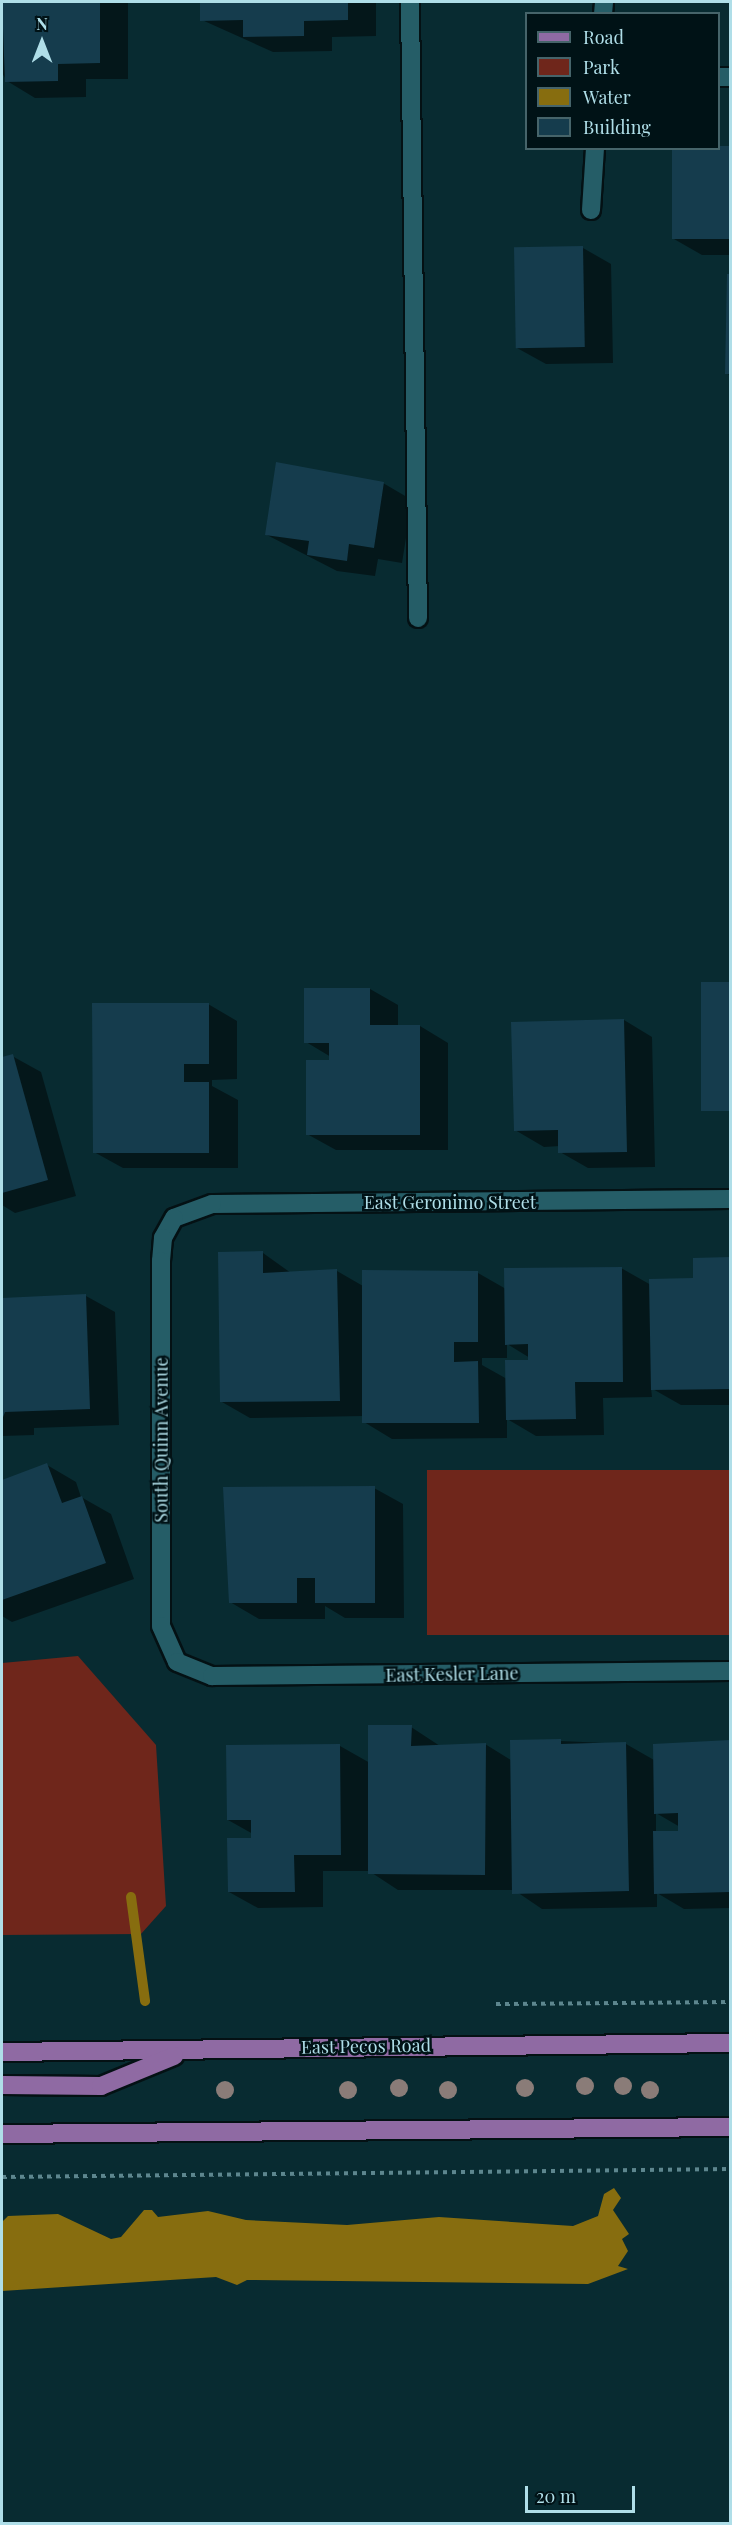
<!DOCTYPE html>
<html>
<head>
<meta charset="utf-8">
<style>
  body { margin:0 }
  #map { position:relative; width:732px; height:2525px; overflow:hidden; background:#082b31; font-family:"Playfair Display",serif }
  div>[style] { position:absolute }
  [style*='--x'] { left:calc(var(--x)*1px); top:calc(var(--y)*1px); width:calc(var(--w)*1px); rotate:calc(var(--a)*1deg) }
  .green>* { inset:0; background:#6f261b; transform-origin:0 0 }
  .water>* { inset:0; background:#876d0f }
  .shadow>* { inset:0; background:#0007; transform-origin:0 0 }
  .stream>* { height:10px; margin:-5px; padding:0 5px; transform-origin:5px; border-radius:5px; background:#876d0f }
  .building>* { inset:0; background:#153c4d; transform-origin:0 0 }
  .path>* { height:4px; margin-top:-2px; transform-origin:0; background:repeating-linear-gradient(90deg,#5d868e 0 4.5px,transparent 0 9px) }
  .roads { filter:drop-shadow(2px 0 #041114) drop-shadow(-2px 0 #041114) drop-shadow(0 2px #041114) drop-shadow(0 -2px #041114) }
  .minor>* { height:18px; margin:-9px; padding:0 9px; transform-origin:9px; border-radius:9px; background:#255d67 }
  .major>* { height:18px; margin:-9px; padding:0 9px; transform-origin:9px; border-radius:9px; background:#8f6aa3 }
  .trees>* { width:18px; height:18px; margin:-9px; border-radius:50%; background:#8a7c78 }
  span { translate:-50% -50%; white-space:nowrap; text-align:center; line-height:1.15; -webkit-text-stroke:5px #001216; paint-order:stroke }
  .street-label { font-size:18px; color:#afdee8 }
  .frame { position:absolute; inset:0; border:3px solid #afdee8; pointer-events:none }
  .legend { position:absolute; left:525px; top:12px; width:195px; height:138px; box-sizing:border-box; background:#001216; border:2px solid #46646a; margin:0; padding:8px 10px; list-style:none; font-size:18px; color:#afdee8 }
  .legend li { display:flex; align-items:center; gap:12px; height:30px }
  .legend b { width:30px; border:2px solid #46646a }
  .north { position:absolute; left:12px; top:12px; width:60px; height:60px; -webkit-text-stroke:4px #001216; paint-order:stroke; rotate:0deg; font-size:16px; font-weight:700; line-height:24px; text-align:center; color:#afdee8 }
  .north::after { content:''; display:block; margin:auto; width:21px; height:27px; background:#afdee8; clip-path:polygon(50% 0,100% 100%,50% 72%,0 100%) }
  .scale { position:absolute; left:525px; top:2486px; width:110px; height:27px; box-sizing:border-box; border:3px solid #afdee8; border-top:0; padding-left:8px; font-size:18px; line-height:21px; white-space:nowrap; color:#afdee8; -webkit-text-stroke:4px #001216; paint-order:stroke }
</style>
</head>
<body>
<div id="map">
  <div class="green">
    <div style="left:730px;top:1470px;width:165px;height:303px;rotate:90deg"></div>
    <div style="clip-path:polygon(78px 1656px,156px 1745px,166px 1906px,141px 1934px,2px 1935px,2px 1663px)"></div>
  </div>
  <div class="water">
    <div style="clip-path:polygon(614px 2188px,621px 2198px,613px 2210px,629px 2234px,622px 2239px,628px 2251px,618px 2266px,628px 2269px,588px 2284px,247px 2280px,237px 2285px,216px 2277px,2px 2291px,2px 2222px,8px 2216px,58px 2214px,111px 2239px,121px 2237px,144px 2210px,152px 2210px,158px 2217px,208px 2211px,246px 2220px,347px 2225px,439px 2217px,573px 2226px,598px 2216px,604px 2194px)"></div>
  </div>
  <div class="shadow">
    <div style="clip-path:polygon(2px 2px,128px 2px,128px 79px,86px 79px,86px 97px,35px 98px,7px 81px,2px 73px)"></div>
    <div style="clip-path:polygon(201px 2px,376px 2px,376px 36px,332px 37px,332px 51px,273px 52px,202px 20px)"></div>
    <div style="clip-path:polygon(718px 148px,730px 148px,730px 255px,702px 255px,674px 239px)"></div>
    <div style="clip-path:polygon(583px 248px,611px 264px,613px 363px,546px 364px,517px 348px)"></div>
    <div style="clip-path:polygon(729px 275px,730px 275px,730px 376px,727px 373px)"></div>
    <div style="clip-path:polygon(383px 483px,412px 500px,402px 563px,378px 559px,375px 576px,337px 571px,267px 535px)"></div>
    <div style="left:703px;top:984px;width:27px;height:126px"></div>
    <div style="clip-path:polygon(370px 989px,398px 1005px,398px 1026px,420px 1026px,448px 1043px,448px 1150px,336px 1150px,307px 1134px,331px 1057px,306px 1042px)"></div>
    <div style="clip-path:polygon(208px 1004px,237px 1021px,237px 1079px,212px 1080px,212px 1086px,238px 1100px,238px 1168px,123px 1168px,94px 1152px)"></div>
    <div style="clip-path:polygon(624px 1020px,652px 1037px,655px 1167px,588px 1168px,560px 1152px,560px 1146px,544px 1147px,515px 1130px)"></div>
    <div style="clip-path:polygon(12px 1056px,41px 1072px,76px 1196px,15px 1213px,2px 1205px,2px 1059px)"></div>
    <div style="clip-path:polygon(evenodd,263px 1253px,291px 1273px,337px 1271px,363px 1286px,478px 1273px,506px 1289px,621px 1268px,651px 1285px,694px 1279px,694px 1259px,730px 1259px,730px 1405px,681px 1405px,651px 1388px,652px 1397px,603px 1398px,604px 1435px,536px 1436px,507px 1419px,507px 1438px,392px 1439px,364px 1422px,364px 1416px,250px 1418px,222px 1402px,263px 1253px,507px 1344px,530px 1358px,507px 1379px,482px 1365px,482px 1358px,507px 1358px,507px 1344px)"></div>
    <div style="clip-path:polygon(86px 1296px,115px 1312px,119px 1425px,34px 1428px,34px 1435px,2px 1436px,2px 1299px)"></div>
    <div style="clip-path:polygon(47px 1465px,76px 1482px,81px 1497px,111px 1514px,134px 1579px,12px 1622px,2px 1616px,2px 1481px)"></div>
    <div style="clip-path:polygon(374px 1488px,403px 1504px,404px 1618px,345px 1618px,325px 1606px,325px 1619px,259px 1619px,230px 1602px)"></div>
    <div style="clip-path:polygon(evenodd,411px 1727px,440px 1746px,485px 1744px,511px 1760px,561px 1741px,626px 1744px,654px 1760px,654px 1745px,730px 1742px,730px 1908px,684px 1909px,657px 1893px,657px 1907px,542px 1909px,514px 1890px,398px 1890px,369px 1871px,323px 1871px,323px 1907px,258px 1908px,229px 1892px,253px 1834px,228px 1820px,340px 1746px,370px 1763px,411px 1727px,656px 1813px,680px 1827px,680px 1833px,656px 1833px,656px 1813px)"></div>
  </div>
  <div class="stream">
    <div style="--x:131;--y:1897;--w:105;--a:82.3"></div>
  </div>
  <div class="building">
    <div style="clip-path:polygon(2px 2px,100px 2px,100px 63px,58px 64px,58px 81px,5px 82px)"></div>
    <div style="clip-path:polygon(200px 2px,348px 2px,348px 20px,304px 21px,304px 36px,243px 37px,243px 20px,200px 21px)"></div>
    <div style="clip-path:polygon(718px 146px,730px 146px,730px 239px,672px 239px,672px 148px)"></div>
    <div style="left:583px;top:246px;width:101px;height:69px;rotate:89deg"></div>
    <div style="clip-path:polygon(727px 274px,730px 274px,730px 374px,725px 374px)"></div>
    <div style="clip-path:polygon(276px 462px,384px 482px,374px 548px,349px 544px,347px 561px,307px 555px,309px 541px,265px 535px)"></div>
    <div style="left:701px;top:982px;width:29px;height:129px"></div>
    <div style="clip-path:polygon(304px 988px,370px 988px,370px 1025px,420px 1025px,420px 1135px,306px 1135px,306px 1060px,329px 1060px,329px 1043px,304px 1043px)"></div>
    <div style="clip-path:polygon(92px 1003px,209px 1003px,209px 1064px,184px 1064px,184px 1082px,209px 1082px,209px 1153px,93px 1153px)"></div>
    <div style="clip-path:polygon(624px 1019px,627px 1152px,558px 1153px,558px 1130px,514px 1131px,511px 1022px)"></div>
    <div style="clip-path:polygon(13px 1054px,48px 1180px,2px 1193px,2px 1057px)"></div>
    <div style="clip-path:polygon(263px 1251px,263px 1273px,337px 1269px,340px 1401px,220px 1402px,218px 1252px)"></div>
    <div style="clip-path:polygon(730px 1257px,730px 1389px,651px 1390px,649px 1279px,693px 1278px,693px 1258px)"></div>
    <div style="clip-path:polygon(622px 1267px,623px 1382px,575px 1382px,576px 1419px,506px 1420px,505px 1360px,528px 1360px,528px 1344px,505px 1345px,504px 1268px)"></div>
    <div style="clip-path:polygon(362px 1270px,478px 1271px,478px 1342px,454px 1342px,454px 1362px,478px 1361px,479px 1423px,362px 1423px)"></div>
    <div style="clip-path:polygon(86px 1294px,90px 1409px,5px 1412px,2px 1420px,2px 1298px)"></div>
    <div style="clip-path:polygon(47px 1463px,62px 1503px,82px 1496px,106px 1563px,2px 1600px,2px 1480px)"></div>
    <div style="clip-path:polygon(375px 1486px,375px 1603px,315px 1603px,315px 1578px,297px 1578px,297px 1603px,229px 1603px,223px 1487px)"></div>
    <div style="clip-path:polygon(368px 1725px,412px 1725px,411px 1746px,486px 1743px,485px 1875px,368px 1874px)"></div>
    <div style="clip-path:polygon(561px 1739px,561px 1744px,626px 1742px,629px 1891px,512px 1894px,510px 1740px)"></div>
    <div style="clip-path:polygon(730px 1740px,730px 1892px,654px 1894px,653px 1831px,678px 1831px,678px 1813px,654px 1814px,653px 1744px)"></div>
    <div style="clip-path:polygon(340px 1744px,341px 1855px,294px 1855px,295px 1892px,228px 1892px,227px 1838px,251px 1838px,251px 1820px,227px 1820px,226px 1745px)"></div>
  </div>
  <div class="path">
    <div style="--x:496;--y:2004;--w:234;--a:-0.5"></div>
    <div style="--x:2;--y:2177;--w:728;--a:-0.63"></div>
  </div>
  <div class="roads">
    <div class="minor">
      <div style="--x:410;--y:2;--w:616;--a:89.26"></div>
      <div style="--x:603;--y:14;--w:12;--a:-85"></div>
      <div style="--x:718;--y:77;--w:12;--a:0"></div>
      <div style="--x:591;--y:210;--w:62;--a:-86.3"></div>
      <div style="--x:730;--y:1199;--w:518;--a:179.45"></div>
      <div style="--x:212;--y:1204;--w:40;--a:159.8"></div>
      <div style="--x:174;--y:1218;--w:23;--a:119"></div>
      <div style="--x:163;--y:1238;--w:23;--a:95"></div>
      <div style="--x:161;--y:1261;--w:365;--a:90"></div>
      <div style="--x:161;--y:1626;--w:39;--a:66"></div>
      <div style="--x:177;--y:1662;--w:38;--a:22"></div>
      <div style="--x:212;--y:1676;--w:518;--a:-0.55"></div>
    </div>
    <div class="major">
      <div style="--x:2;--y:2052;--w:728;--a:-0.71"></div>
      <div style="--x:2;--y:2085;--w:99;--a:0.6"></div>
      <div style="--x:101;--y:2086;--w:79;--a:-22.3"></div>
      <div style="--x:2;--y:2134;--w:728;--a:-0.55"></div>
    </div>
  </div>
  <div class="trees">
    <div style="left:585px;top:2086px"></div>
    <div style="left:623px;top:2086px"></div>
    <div style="left:399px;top:2088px"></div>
    <div style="left:525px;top:2088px"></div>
    <div style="left:225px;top:2090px"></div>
    <div style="left:348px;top:2090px"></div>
    <div style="left:448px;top:2090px"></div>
    <div style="left:650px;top:2090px"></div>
  </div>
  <div class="street-label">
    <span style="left:450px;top:1202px">East Geronimo Street</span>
    <span style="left:161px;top:1440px;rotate:-90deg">South Quinn Avenue</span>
    <span style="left:452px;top:1674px;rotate:-1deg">East Kesler Lane</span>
    <span style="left:366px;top:2046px;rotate:-1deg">East Pecos Road</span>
  </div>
  <div class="frame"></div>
  <ul class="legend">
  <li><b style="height:8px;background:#8f6aa3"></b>Road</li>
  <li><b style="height:16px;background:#6f261b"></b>Park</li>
  <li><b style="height:16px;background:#876d0f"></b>Water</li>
  <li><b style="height:16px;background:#153c4d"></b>Building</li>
  </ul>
  <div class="north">N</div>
  <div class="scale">20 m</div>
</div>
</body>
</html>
